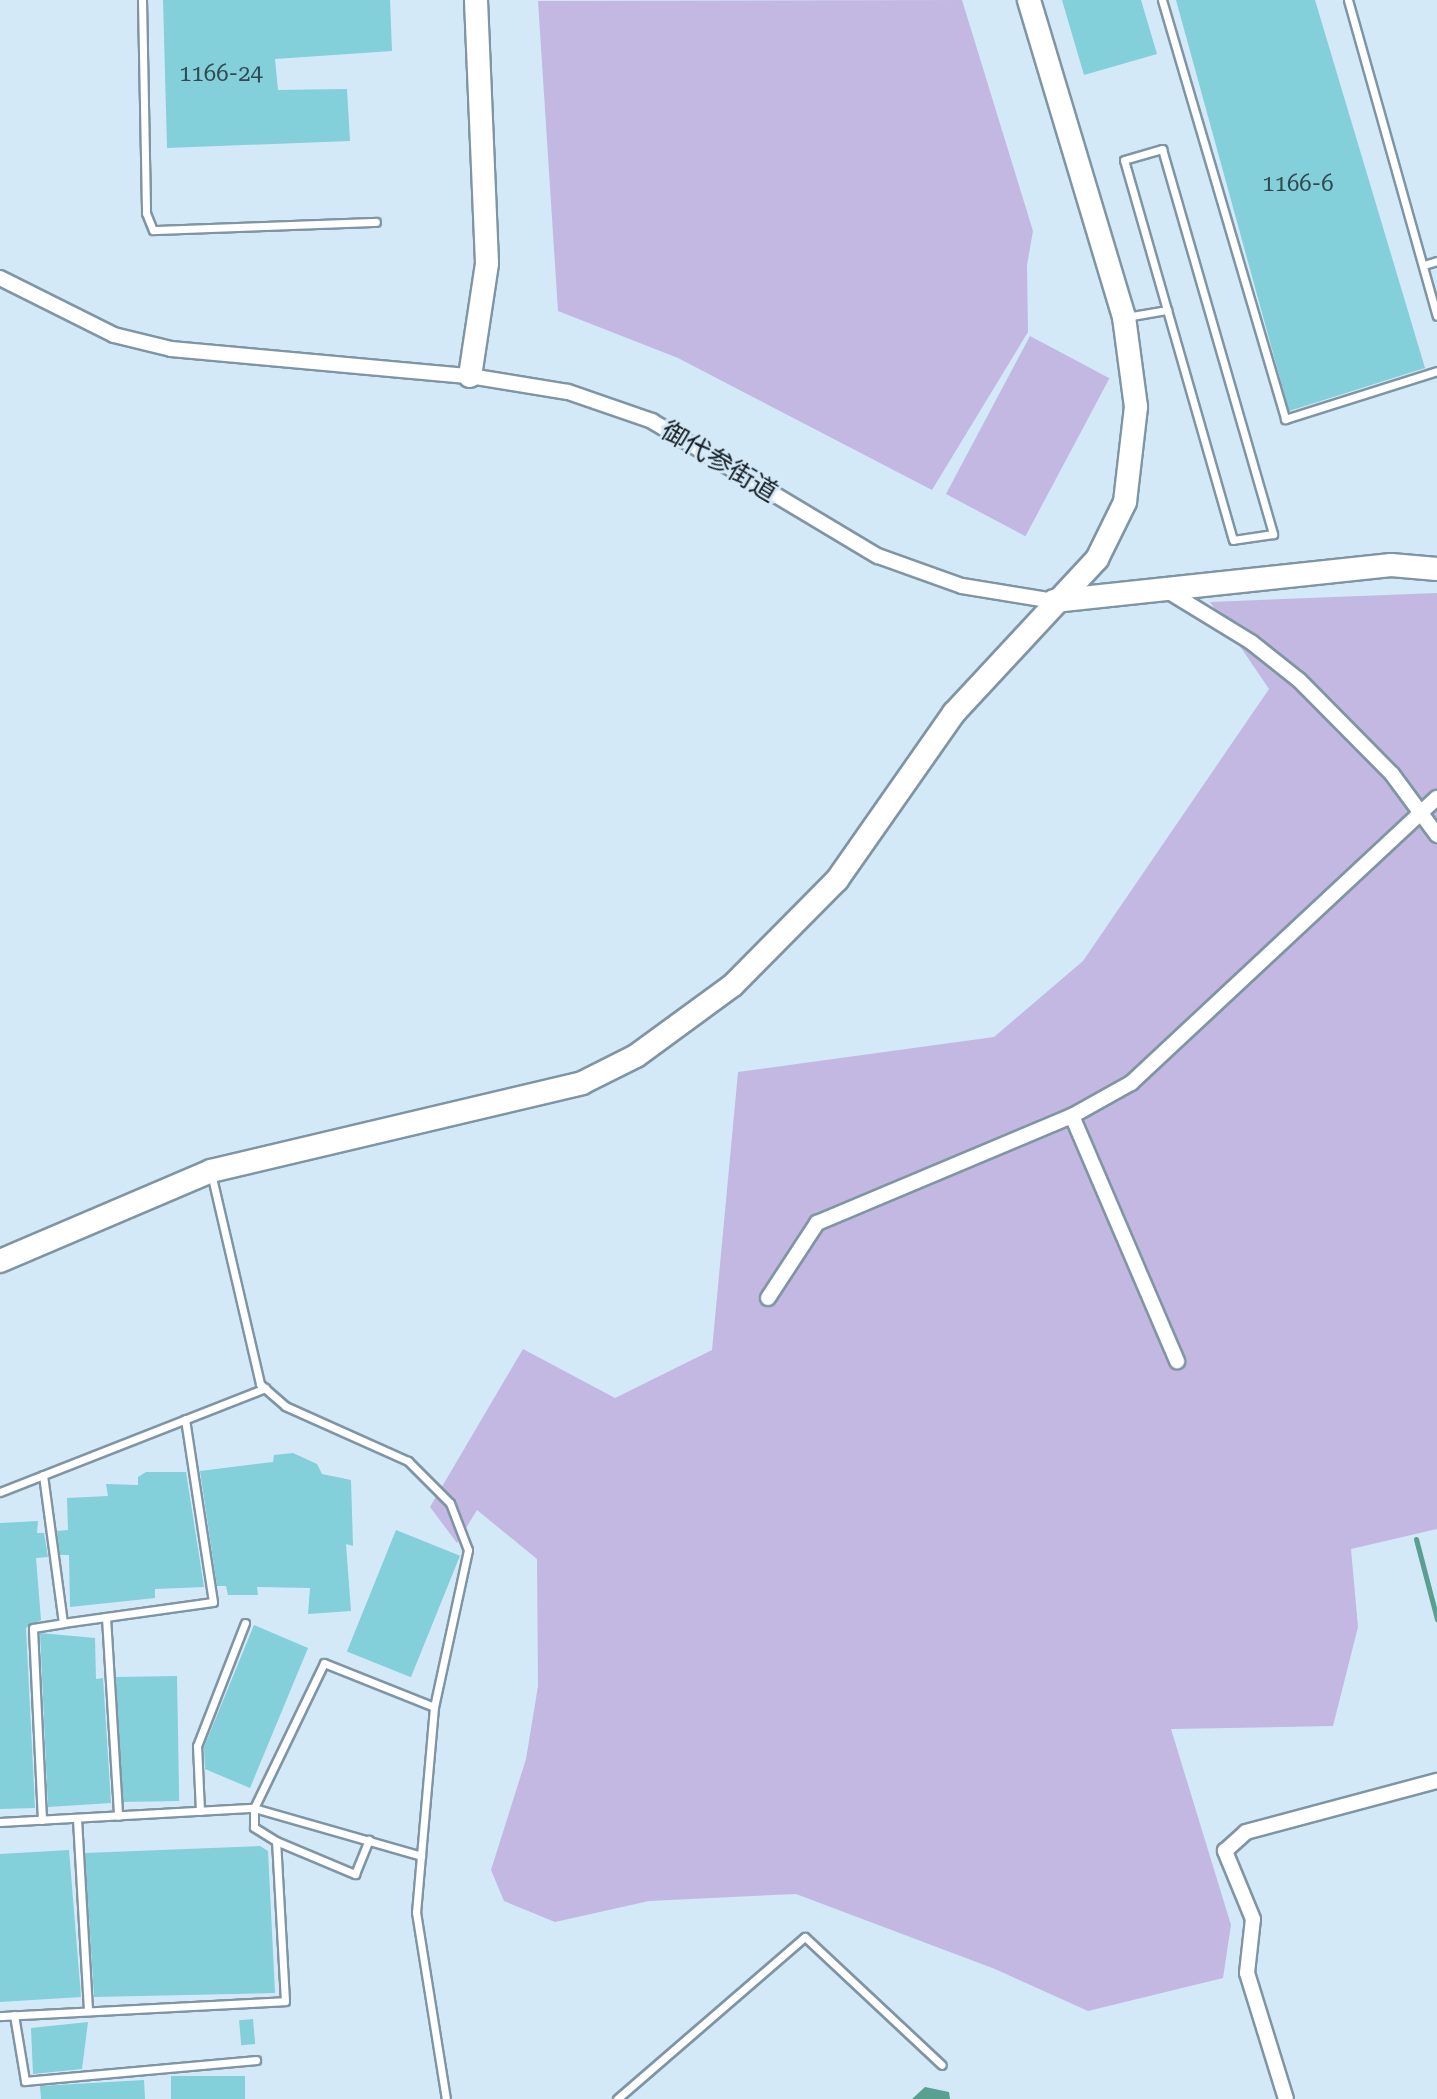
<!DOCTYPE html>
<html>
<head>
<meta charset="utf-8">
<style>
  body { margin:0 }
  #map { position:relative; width:1437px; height:2099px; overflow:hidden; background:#d3e9f8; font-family:"Roboto Serif","Noto Sans JP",serif }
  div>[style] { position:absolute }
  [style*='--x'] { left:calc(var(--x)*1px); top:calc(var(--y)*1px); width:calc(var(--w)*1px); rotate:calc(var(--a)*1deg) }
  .green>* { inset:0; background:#c3b8e2; transform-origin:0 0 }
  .water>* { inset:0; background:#59a090 }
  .stream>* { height:5px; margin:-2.5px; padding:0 2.5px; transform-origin:2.5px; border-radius:2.5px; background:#59a090 }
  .building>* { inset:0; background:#83cfda; transform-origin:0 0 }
  .roads { filter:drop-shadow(2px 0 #8095a3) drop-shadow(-2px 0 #8095a3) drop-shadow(0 2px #8095a3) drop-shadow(0 -2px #8095a3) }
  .lane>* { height:7px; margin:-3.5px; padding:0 3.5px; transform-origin:3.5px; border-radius:3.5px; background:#fff }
  .street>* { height:14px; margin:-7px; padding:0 7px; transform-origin:7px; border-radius:7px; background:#fff }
  .secondary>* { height:22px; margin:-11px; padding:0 11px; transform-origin:11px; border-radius:11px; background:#fff }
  span { translate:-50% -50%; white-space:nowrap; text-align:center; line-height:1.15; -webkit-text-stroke:6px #d3e9f8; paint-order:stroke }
  .number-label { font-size:22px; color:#314a51 }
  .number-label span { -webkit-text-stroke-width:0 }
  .street-label { font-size:26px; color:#161e23 }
</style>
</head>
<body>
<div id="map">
  <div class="green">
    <div style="clip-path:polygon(962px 0,1033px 231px,1027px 265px,1028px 332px,932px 490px,678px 358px,558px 311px,538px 1px)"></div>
    <div style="left:1030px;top:336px;width:90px;height:179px;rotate:28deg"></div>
    <div style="clip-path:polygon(1437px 593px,1437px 1529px,1351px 1549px,1358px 1627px,1333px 1726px,1171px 1729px,1231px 1925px,1223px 1978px,1088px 2011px,995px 1969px,796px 1894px,649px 1901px,555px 1922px,504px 1901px,491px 1870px,526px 1759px,538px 1686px,537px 1559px,477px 1510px,457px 1543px,430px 1507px,523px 1349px,615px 1398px,712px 1350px,738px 1072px,994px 1037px,1083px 961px,1269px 689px,1210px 602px)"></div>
  </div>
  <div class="water">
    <div style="clip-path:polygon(925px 2087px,949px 2092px,950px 2099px,912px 2099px)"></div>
  </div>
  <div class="stream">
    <div style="--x:1416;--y:1539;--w:83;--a:75.3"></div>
  </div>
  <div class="building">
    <div style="clip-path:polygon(163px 0,390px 0,392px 51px,275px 59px,278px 90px,347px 89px,350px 141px,167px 148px)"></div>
    <div style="clip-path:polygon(1062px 0,1141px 0,1157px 54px,1084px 75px)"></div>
    <div style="clip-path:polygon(1176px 0,1315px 0,1425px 368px,1289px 411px)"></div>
    <div style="clip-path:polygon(293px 1453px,317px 1464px,322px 1474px,351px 1480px,353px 1546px,346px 1544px,351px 1611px,308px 1614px,310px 1588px,257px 1587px,258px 1595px,228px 1595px,226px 1586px,217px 1586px,200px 1471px,273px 1462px,274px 1455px)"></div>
    <div style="clip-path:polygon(146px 1472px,186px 1472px,204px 1587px,155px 1589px,155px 1598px,70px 1607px,69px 1555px,60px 1555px,57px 1531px,68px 1530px,67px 1498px,108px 1496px,106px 1484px,138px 1485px,138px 1477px)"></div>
    <div style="clip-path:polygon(38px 1521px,37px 1533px,44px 1533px,48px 1557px,36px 1558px,41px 1620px,26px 1628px,35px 1808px,0 1809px,0 1523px)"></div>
    <div style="left:396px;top:1530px;width:69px;height:131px;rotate:22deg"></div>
    <div style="clip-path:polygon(254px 1625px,308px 1648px,250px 1788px,205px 1769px,204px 1747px)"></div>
    <div style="clip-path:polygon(40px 1633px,95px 1638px,96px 1679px,103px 1678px,111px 1803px,48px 1807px)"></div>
    <div style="left:177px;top:1676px;width:125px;height:61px;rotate:89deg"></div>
    <div style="clip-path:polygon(260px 1846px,268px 1851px,275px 1993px,94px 1997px,85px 1853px)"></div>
    <div style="clip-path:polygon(69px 1850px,81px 1997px,0 2002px,0 1854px)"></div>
    <div style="left:253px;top:2019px;width:25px;height:14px;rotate:85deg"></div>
    <div style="clip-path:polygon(88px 2022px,82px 2069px,33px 2074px,31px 2028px)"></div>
    <div style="left:245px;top:2076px;width:23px;height:74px;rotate:90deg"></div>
    <div style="clip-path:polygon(144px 2080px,145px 2099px,41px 2099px,40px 2086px)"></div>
  </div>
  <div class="roads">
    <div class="lane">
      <div style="--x:142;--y:0;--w:213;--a:88.9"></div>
      <div style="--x:146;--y:213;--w:18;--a:68"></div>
      <div style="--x:153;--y:230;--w:223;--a:-2.1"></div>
      <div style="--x:1162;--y:0;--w:437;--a:73.6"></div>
      <div style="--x:1285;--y:419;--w:159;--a:-17.5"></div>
      <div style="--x:1348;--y:0;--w:328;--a:74.3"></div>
      <div style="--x:1162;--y:149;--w:401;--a:73.9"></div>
      <div style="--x:1273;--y:534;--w:40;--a:171.5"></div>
      <div style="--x:1233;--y:540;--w:395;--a:-106"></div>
      <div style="--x:1124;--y:160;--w:40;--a:-16"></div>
      <div style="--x:1424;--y:265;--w:14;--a:-17"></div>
      <div style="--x:1126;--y:317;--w:42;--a:-9.7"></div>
      <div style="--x:211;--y:1173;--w:217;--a:76.9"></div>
      <div style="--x:260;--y:1384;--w:33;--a:41"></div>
      <div style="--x:285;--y:1406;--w:135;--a:24.1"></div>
      <div style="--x:408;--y:1461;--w:59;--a:45"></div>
      <div style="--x:450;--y:1503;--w:50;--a:69"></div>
      <div style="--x:468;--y:1550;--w:161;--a:102.2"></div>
      <div style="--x:434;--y:1707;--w:206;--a:95"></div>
      <div style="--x:416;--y:1912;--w:189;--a:80.9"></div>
      <div style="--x:43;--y:1475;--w:149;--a:82.3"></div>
      <div style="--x:63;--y:1623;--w:151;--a:-8"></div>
      <div style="--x:213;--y:1602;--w:185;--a:-98.7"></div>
      <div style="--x:0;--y:1492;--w:285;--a:-21.4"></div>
      <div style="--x:106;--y:1617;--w:199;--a:86.5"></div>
      <div style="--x:200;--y:1811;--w:65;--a:-92.6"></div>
      <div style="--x:197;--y:1746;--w:132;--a:-68.7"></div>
      <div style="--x:77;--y:1819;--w:192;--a:86.7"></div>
      <div style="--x:42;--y:1820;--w:192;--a:-92.7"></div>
      <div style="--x:33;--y:1628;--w:30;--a:-9"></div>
      <div style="--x:0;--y:1822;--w:254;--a:-3.2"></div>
      <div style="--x:254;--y:1808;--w:174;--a:16"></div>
      <div style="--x:276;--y:1841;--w:86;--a:22.7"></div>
      <div style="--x:355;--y:1874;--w:37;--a:-68"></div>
      <div style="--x:14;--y:2015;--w:67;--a:80.5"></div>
      <div style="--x:25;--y:2081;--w:232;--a:-5.2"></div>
      <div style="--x:0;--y:2016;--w:285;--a:-3"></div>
      <div style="--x:285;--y:2001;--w:160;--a:-93.2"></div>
      <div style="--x:276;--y:1841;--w:26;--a:-148"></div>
      <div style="--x:254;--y:1827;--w:19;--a:-90"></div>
      <div style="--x:254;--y:1808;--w:161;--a:-64.2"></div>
      <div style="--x:324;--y:1663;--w:118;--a:21.8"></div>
      <div style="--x:617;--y:2099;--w:248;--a:-40.8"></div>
      <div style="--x:805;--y:1937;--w:187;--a:43.1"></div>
    </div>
    <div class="street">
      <div style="--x:0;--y:278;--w:127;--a:26.6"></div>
      <div style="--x:114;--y:335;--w:59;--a:13.8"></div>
      <div style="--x:171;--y:349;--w:300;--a:5.2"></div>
      <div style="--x:470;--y:376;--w:99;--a:9.3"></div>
      <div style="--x:568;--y:392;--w:89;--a:19"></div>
      <div style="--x:652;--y:421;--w:263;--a:30.9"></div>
      <div style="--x:878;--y:556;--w:89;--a:19.7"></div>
      <div style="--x:962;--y:586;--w:93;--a:9.3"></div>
      <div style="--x:1171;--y:593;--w:94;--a:31.5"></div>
      <div style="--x:1251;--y:642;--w:61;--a:38.4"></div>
      <div style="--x:1299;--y:680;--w:132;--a:45.3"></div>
      <div style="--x:1392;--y:774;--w:76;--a:53.6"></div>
      <div style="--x:1072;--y:1116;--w:267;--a:66.8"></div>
      <div style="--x:768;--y:1298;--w:90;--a:-56.8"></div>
      <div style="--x:817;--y:1223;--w:277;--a:-22.8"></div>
      <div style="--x:1072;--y:1116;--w:68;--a:-29.2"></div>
      <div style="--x:1131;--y:1083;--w:418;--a:-43"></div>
      <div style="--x:1286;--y:2099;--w:132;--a:-107.2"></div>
      <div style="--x:1247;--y:1973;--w:54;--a:-83.7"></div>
      <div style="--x:1253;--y:1919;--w:74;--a:-112.4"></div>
      <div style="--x:1225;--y:1851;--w:28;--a:-42"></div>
      <div style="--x:1246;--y:1832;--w:198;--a:-15"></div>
    </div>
    <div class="secondary">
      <div style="--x:470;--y:376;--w:114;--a:-81.4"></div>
      <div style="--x:487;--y:263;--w:263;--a:-92.4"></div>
      <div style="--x:1054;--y:601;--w:339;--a:-6.1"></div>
      <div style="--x:1391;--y:565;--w:46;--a:5"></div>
      <div style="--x:0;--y:1261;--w:229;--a:-23.1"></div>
      <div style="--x:211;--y:1171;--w:381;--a:-13.3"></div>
      <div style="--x:582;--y:1083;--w:60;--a:-26.6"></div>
      <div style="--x:636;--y:1056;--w:120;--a:-36.2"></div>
      <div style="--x:733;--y:985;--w:148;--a:-45.3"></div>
      <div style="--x:837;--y:880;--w:204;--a:-55"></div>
      <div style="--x:954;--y:713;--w:210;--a:-47.1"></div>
      <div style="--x:1097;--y:559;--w:64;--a:-63.8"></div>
      <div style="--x:1125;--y:502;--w:96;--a:-83.4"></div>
      <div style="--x:1136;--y:407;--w:91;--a:-97.6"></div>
      <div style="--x:1124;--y:317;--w:331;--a:-106.7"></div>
    </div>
  </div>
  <div class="number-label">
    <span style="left:221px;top:74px">1166-24</span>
    <span style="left:1298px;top:184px">1166-6</span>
  </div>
  <div class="street-label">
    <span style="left:719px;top:462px;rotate:31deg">御代参街道</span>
  </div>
</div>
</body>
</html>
